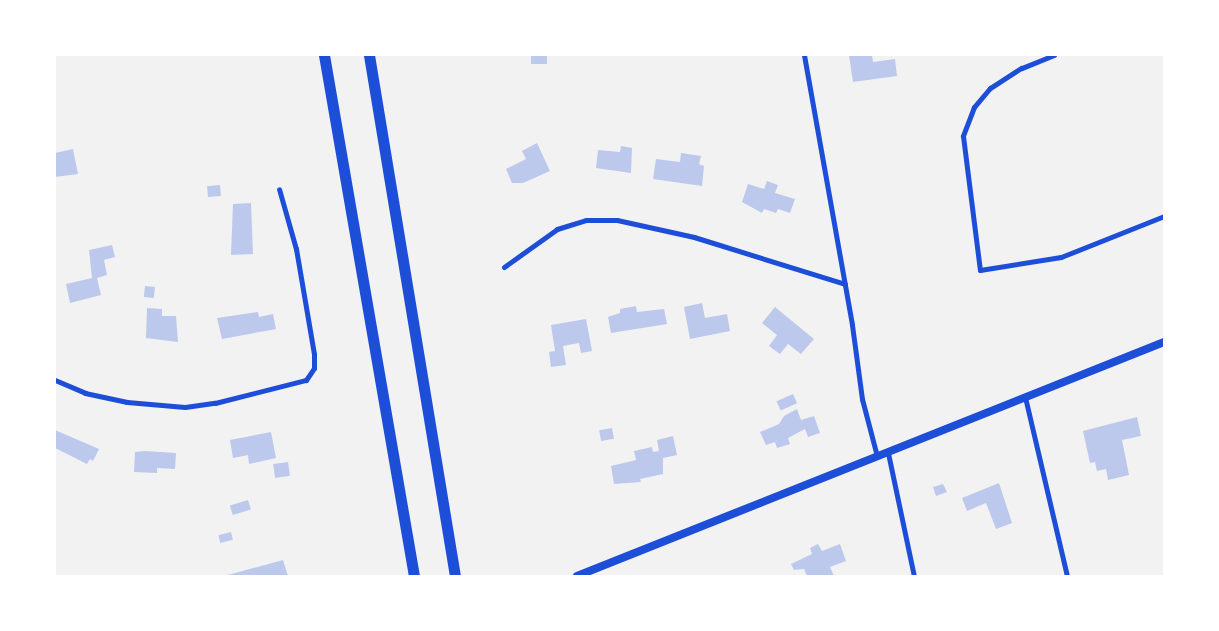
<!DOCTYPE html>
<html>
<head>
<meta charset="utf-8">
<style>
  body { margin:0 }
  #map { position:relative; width:1219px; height:631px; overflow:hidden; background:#f2f2f2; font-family:"Roboto Condensed",sans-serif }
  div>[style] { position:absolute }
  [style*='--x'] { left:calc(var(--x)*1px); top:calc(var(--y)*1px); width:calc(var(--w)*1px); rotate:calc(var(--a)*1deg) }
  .building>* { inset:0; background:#bdc9ec; transform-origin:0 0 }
  .minor>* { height:5px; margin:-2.5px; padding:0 2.5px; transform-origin:2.5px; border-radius:2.5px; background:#1d4ed8 }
  .tertiary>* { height:8px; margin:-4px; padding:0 4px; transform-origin:4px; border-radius:4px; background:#1d4ed8 }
  .motorway>* { height:11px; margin:-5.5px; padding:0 5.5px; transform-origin:5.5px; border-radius:5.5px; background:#1d4ed8 }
  span { translate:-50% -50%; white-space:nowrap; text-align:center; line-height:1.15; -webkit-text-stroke:4px #fff; paint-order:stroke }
  .frame { position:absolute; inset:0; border:56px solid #fff; pointer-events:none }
</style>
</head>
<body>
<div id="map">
  <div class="building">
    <div style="left:531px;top:55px;width:16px;height:9px"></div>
    <div style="clip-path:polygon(849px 55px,872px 55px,873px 62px,895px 59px,897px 76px,853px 82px)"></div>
    <div style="clip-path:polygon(537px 143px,550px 171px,523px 183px,512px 183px,506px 169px,526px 159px,522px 151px)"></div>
    <div style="clip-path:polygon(621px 146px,632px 148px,631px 173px,596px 168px,598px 150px,620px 152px)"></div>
    <div style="clip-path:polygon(73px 149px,78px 174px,55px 177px,55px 153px)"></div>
    <div style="clip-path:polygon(681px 153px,701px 156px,699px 164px,704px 166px,702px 186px,653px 179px,656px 159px,680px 162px)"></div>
    <div style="clip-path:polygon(767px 181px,778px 185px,775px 193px,795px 199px,790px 213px,778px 209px,776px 213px,764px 209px,762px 213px,742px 202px,748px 184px,764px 189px)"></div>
    <div style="left:220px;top:185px;width:11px;height:13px;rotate:85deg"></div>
    <div style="clip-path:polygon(251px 203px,253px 254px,231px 255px,233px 204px)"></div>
    <div style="clip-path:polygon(112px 245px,115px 257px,104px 260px,107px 275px,97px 278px,101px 295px,70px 303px,66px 284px,92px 278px,89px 250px)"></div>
    <div style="left:145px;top:286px;width:10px;height:11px;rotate:6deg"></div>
    <div style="clip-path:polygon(702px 303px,705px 318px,727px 314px,730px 331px,690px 339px,684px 307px)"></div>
    <div style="clip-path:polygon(636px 306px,637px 312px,664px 309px,667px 324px,611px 333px,608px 317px,620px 313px,620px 309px)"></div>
    <div style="clip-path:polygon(775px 307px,814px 339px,801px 354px,788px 344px,780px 354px,769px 346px,777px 335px,762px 323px)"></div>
    <div style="clip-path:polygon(147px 308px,162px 309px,162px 316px,176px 316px,178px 342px,146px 338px)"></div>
    <div style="clip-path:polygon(258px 312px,259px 317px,273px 314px,276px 329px,222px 339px,217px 318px)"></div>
    <div style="clip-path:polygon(586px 319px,592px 351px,581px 353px,579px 343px,563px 346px,566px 365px,551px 367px,549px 352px,555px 351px,551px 325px)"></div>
    <div style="left:793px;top:394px;width:10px;height:18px;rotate:66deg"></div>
    <div style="clip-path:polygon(797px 409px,801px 420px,814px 416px,820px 433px,808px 437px,805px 429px,788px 438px,790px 444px,777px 448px,775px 442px,766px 445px,760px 432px,779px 424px,784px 416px)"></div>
    <div style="clip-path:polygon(1137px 417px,1141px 436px,1122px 440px,1129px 475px,1108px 480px,1106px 469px,1097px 471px,1095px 462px,1090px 463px,1083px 431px)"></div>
    <div style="left:612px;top:428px;width:11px;height:13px;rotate:80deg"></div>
    <div style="clip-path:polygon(55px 430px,99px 449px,93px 461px,90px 459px,87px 464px,55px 448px)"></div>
    <div style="clip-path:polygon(271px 432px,276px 458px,249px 464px,248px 455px,233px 458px,230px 440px)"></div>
    <div style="clip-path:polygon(673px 436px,677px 455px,663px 458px,663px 474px,640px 479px,641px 482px,614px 484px,611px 466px,636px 460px,634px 451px,652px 447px,653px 452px,659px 451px,657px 440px)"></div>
    <div style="clip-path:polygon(145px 451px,176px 453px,175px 469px,157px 468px,157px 473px,134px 472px,135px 452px)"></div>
    <div style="left:288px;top:462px;width:14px;height:15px;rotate:82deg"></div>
    <div style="clip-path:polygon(999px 483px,1012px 523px,996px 529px,986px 503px,967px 511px,962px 498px)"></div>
    <div style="clip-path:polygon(943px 484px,947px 492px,936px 496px,933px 487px)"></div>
    <div style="left:248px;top:500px;width:10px;height:19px;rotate:73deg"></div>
    <div style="left:231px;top:532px;width:8px;height:13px;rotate:76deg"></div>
    <div style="clip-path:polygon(818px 544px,822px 551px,840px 544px,846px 561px,830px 567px,834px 576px,807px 576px,804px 569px,794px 570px,791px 564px,812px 554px,810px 548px)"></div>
    <div style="clip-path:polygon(283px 560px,288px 576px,228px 576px,228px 575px)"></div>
  </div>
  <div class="minor">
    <div style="--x:804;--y:55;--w:274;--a:79.9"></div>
    <div style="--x:852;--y:325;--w:75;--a:82.3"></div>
    <div style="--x:862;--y:399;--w:59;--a:75.3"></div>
    <div style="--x:1054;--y:55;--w:35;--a:158"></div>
    <div style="--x:1021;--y:68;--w:37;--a:147"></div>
    <div style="--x:990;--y:88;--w:25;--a:130"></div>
    <div style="--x:974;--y:107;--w:31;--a:111"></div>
    <div style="--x:963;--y:136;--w:135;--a:82.8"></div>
    <div style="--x:980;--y:270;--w:82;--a:-9.1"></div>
    <div style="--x:1061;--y:257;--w:111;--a:-21.7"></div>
    <div style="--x:504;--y:267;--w:65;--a:-35.6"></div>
    <div style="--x:557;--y:229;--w:30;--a:-17"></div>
    <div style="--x:586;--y:220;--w:31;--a:0"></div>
    <div style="--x:617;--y:220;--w:79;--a:12.4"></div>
    <div style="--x:694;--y:237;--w:158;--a:17.3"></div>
    <div style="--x:55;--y:380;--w:33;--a:23"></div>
    <div style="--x:85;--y:393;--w:43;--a:12.1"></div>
    <div style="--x:127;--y:402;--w:58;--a:4.9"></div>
    <div style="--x:185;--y:407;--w:30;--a:-8"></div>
    <div style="--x:215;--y:403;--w:94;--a:-14.2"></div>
    <div style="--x:306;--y:380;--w:14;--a:-56"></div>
    <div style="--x:314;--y:368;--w:14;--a:-90"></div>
    <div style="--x:314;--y:354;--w:107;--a:-99.7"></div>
    <div style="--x:296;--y:249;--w:62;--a:-105.8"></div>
    <div style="--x:1025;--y:397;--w:184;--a:76.8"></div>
    <div style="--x:888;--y:453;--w:126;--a:78.1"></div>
  </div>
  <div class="tertiary">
    <div style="--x:577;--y:576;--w:632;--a:-21.73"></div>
  </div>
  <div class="motorway">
    <div style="--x:324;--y:55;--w:529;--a:80.2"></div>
    <div style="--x:369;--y:55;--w:528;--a:80.63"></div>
  </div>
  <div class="frame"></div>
</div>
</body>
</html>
